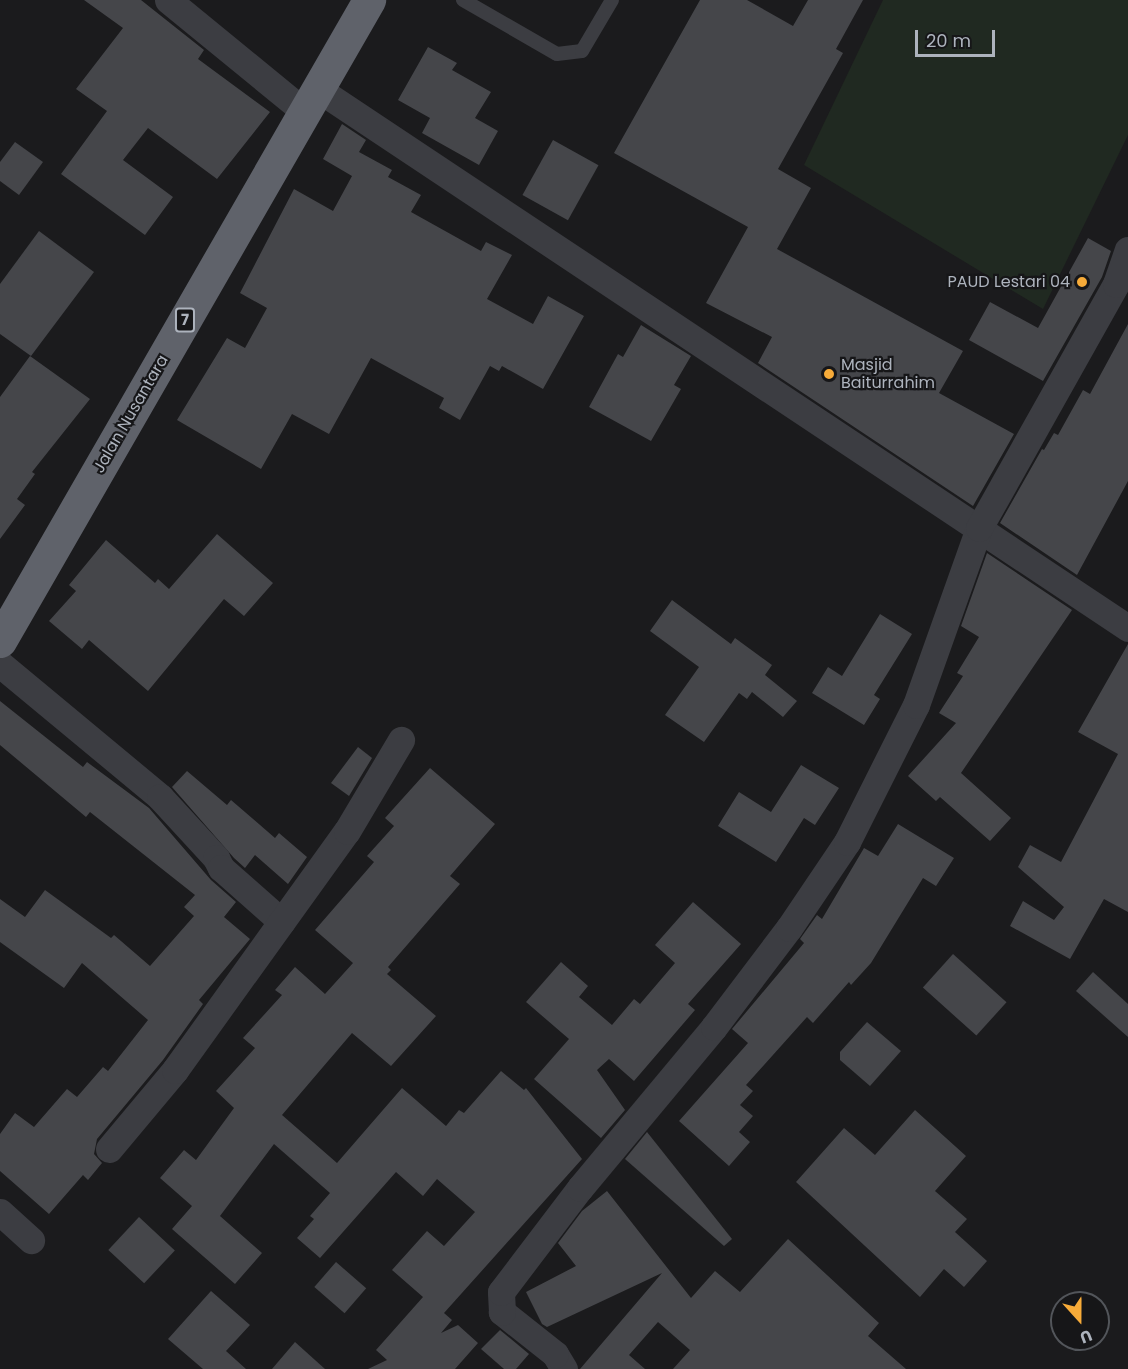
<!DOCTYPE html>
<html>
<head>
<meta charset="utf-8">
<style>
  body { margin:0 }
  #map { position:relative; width:1128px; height:1369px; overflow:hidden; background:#1b1b1d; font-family:Poppins,sans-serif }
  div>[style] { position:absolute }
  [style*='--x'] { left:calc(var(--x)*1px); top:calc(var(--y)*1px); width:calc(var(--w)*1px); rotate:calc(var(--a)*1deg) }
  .green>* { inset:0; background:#202921 }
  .building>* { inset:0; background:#45464a; transform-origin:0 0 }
  .service>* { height:14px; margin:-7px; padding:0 7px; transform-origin:7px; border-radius:7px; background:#3c3d42 }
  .minor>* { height:27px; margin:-13.5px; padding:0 13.5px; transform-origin:13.5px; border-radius:13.5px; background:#3c3d42 }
  .trunk>* { height:33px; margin:-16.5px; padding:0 16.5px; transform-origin:16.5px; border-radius:16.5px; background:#5f626a }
  .dots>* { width:16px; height:16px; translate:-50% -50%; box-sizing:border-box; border:3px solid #161618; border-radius:50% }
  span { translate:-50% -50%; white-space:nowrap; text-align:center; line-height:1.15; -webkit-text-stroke:4.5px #161618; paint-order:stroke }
  .shield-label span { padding:2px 4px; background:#161618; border:2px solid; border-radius:4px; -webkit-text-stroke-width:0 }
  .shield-label { font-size:15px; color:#adb3bd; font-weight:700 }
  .poi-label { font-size:16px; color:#adb3bd }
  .right { translate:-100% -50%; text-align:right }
  .left { translate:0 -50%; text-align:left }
  .street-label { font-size:16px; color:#adb3bd }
  .north { position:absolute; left:1050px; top:1291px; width:60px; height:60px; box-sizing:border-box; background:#161618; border:2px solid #52555a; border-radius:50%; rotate:159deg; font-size:16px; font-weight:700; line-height:24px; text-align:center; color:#adb3bd }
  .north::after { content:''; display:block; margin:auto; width:21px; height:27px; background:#f7ab39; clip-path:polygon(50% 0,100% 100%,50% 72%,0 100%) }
  .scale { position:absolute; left:915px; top:30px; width:80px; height:27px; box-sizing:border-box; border:3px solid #adb3bd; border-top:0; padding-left:8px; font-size:18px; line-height:21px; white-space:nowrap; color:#adb3bd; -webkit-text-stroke:4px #161618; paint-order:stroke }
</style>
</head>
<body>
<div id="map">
  <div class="green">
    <div style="clip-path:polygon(883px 0,1128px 0,1128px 135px,1043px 309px,804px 165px)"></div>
  </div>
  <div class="building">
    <div style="clip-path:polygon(84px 0,141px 0,204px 50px,198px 59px,270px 112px,217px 179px,148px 128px,123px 160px,173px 197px,145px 235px,61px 174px,107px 111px,76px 89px,123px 28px)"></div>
    <div style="clip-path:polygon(700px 0,747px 0,793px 26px,808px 0,863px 0,836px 49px,843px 53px,778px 169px,811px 188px,777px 249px,963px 351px,939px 393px,1014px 434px,973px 506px,758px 363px,772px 337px,706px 303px,748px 227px,614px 153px)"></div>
    <div style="clip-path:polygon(428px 47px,457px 63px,452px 70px,491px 92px,475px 118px,498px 131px,479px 165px,422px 133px,430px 118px,398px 100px)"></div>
    <div style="clip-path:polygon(342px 124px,366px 140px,359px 152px,392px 170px,388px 177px,421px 195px,411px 212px,481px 251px,486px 242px,512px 255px,487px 299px,533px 324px,548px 296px,584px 316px,543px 389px,502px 366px,499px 371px,490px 366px,460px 420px,439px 408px,444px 398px,371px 358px,329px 434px,292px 414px,261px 469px,177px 420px,227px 338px,245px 348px,267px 308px,240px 293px,294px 189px,333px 211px,352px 176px,323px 159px)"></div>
    <div style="left:553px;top:140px;width:52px;height:63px;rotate:29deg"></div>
    <div style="clip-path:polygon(15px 142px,43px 162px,19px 195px,0 181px,0 162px)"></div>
    <div style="clip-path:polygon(39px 231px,94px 272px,31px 356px,0 334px,0 284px)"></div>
    <div style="clip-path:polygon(1088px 238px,1111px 251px,1102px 277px,1043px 381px,969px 340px,990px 302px,1038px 328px)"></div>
    <div style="clip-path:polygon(1128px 324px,1128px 481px,1077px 575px,1000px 523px,1042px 449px,1044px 450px,1054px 433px,1058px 435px,1083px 390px,1090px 394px)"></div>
    <div style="clip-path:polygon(641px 325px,691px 356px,674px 385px,681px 389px,651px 441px,589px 407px,618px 354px,623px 357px)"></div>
    <div style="clip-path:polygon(30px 356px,90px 399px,32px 472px,35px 474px,17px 499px,25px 505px,0 539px,0 397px)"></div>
    <div style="clip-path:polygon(217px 534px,273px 583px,244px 616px,224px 599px,148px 691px,89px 640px,82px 649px,49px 621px,76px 591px,69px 585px,106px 540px,155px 583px,158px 579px,169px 589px)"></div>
    <div style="clip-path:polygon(987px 553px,1072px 610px,961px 773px,1011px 818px,990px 841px,940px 797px,936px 801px,908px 776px,956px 723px,939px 713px,963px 676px,957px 673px,979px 637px,961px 626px)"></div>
    <div style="clip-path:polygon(672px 600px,731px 644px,735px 638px,772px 665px,765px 675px,797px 701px,783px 717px,752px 692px,747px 699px,739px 693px,704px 742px,665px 715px,699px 667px,650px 631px)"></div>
    <div style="clip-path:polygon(880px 614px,912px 634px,874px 695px,880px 699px,864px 725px,812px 693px,828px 667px,842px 676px)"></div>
    <div style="clip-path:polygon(1128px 644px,1128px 912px,1104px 899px,1070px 959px,1010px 926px,1023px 901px,1054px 920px,1064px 907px,1018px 867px,1030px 845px,1061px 862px,1118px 754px,1078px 732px)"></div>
    <div style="clip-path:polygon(0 701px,83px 767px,87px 762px,149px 808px,211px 880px,236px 902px,224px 917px,250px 939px,199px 1000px,203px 1004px,163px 1060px,97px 1139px,94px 1154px,102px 1163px,88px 1180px,83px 1175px,49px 1214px,0 1171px,0 1134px,15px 1113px,34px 1127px,67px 1089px,77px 1097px,103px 1067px,108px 1071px,148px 1020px,82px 963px,64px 988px,0 942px,0 899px,25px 917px,45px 890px,111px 938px,114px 935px,150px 966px,194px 916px,184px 907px,195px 895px,90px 812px,86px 817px,0 745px)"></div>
    <div style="clip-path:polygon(358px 747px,372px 758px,349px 796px,331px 783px)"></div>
    <div style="clip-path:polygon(801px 765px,839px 788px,815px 825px,804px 818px,776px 862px,718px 826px,739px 792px,771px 812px)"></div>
    <div style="clip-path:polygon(430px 768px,495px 824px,450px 876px,460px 884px,388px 967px,391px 970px,387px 974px,436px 1016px,391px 1066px,352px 1033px,282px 1115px,337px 1163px,402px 1088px,446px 1126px,459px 1110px,464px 1113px,501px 1071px,524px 1090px,526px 1088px,582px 1159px,444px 1313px,452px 1320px,441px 1333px,458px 1325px,478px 1343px,455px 1369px,368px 1369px,387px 1360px,376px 1350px,423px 1297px,392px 1270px,427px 1231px,444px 1246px,475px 1212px,437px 1179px,423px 1196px,396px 1172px,320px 1258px,297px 1238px,314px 1219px,310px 1216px,330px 1193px,274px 1144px,220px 1216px,262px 1253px,235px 1284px,172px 1229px,192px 1206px,160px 1178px,184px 1150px,196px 1160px,234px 1108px,216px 1091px,255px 1048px,243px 1038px,282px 995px,275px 990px,295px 967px,325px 994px,353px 963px,315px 930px,374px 862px,367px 856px,394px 826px,385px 818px)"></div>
    <div style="clip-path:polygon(187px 771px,227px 805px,231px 800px,275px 838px,279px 833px,307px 857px,288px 884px,255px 855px,245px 868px,234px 858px,172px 787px)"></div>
    <div style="clip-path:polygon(898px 824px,954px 858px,936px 886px,923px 878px,871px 963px,851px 985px,849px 982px,813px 1023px,807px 1017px,746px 1085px,753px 1091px,740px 1105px,753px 1116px,739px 1132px,750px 1142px,729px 1166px,679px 1121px,748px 1043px,732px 1029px,804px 943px,800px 939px,817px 915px,822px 919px,864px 848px,878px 856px)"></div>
    <div style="clip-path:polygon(693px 902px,741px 944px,688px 1004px,695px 1010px,634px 1081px,609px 1059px,597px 1070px,625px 1110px,601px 1138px,534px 1079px,569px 1039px,526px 1002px,561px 962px,588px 986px,579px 997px,612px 1025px,634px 999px,640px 1004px,675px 963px,655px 945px)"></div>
    <div style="left:953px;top:954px;width:72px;height:45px;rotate:42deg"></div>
    <div style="clip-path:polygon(1093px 972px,1128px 1004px,1128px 1037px,1076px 991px)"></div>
    <div style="clip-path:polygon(867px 1022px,901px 1051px,870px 1086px,840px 1060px,840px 1052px)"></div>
    <div style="clip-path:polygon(915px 1110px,966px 1156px,935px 1191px,967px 1219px,955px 1232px,987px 1261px,964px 1287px,944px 1269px,920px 1297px,796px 1182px,844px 1128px,875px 1155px)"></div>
    <div style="clip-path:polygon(647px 1132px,732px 1239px,724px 1246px,625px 1159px)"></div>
    <div style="clip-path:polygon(607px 1191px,691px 1298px,715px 1271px,740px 1292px,788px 1239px,879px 1323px,868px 1336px,906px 1369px,673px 1369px,690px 1350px,658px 1322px,629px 1355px,645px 1369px,580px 1369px,662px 1273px,547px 1327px,542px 1324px,526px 1292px,576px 1266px,558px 1243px,582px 1211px)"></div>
    <div style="left:139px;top:1217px;width:49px;height:45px;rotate:43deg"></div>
    <div style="left:336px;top:1262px;width:40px;height:33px;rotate:41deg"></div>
    <div style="clip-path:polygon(211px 1291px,250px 1325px,226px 1351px,246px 1369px,203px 1369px,168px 1339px)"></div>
    <div style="clip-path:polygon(500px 1330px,529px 1354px,516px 1369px,504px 1369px,481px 1349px)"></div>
    <div style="clip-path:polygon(295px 1342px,325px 1369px,272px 1369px)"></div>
  </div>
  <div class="service">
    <div style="--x:463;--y:0;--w:108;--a:29.9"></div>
    <div style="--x:557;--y:54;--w:25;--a:-7"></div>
    <div style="--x:582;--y:51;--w:59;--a:-59.5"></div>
  </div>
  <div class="minor">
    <div style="--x:168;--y:0;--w:177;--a:39.3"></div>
    <div style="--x:318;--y:89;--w:973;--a:33.64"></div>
    <div style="--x:0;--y:664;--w:208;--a:39.7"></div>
    <div style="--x:160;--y:797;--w:83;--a:47.4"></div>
    <div style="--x:216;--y:858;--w:11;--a:63"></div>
    <div style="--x:221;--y:868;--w:81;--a:41.5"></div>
    <div style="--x:109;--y:1149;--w:103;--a:-50.1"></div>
    <div style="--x:175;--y:1070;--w:294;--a:-54.3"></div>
    <div style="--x:347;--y:831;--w:106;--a:-59.3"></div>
    <div style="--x:0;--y:1212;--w:42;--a:42.1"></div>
    <div style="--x:564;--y:1369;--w:17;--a:-121"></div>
    <div style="--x:555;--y:1354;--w:68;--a:-141.6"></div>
    <div style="--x:502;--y:1312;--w:20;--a:-93"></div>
    <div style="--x:501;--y:1292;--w:131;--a:-52.8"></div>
    <div style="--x:580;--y:1188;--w:209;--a:-50.2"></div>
    <div style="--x:714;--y:1027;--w:124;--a:-52.9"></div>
    <div style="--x:789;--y:928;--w:104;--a:-56"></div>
    <div style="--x:847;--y:842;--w:153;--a:-63.3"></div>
    <div style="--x:916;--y:705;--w:188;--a:-70.4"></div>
    <div style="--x:979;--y:528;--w:280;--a:-60.7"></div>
    <div style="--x:1116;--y:284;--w:36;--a:-71"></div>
  </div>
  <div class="trunk">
    <div style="--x:0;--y:641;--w:740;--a:-60.07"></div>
  </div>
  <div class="dots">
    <div style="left:1082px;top:282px;background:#f7ab39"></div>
    <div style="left:829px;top:374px;background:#f7ab39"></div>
  </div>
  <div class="shield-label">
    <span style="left:185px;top:320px">7</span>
  </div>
  <div class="poi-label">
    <span class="right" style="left:1070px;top:282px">PAUD Lestari 04</span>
    <span class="left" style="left:841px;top:374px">Masjid<br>Baiturrahim</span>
  </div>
  <div class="street-label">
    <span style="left:131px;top:414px;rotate:-60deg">Jalan Nusantara</span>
  </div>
  <div class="north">U</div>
  <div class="scale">20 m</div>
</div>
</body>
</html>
